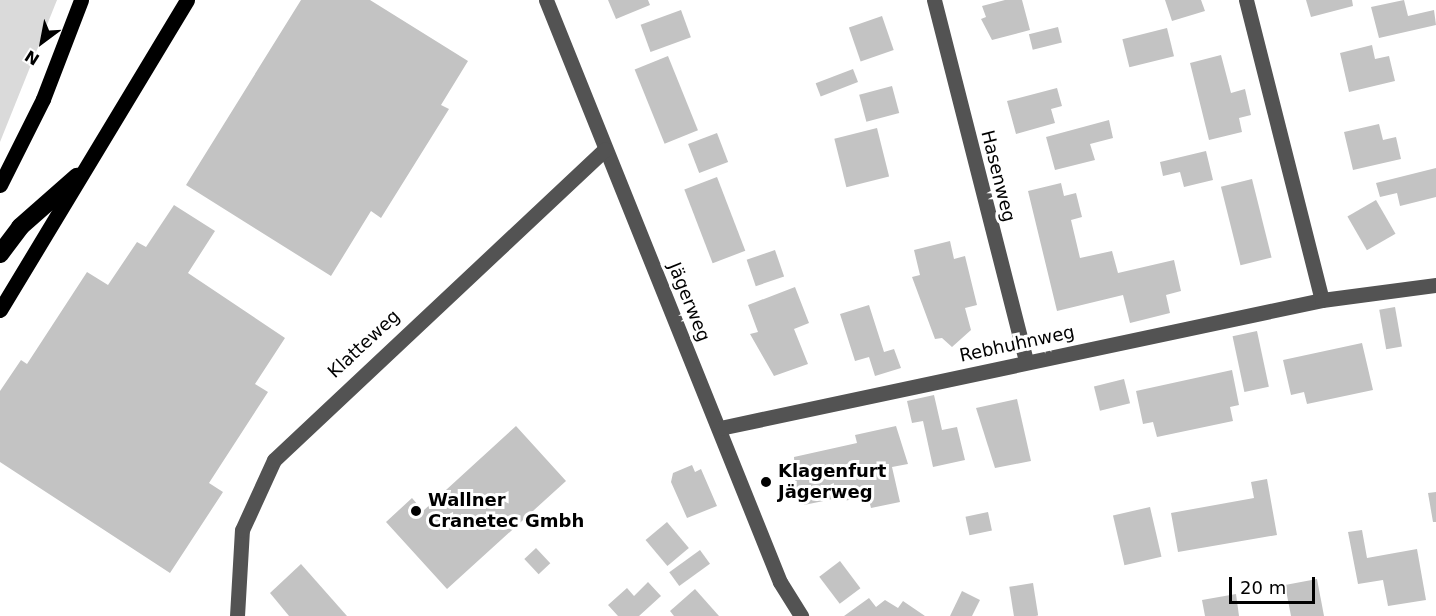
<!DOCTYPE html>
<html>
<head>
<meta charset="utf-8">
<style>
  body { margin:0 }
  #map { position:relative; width:1436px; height:616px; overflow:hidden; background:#fff; font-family:"DejaVu Sans",sans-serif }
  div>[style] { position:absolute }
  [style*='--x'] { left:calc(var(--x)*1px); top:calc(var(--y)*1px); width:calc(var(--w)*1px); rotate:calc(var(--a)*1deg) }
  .green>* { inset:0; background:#dadada }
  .building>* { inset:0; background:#c3c3c3; transform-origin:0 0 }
  .minor>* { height:15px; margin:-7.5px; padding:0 7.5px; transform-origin:7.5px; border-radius:7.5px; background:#535353 }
  .major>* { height:15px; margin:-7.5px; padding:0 7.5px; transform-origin:7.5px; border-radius:7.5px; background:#000 }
  .highway>* { height:18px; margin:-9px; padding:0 9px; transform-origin:9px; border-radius:9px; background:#000 }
  .dots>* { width:16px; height:16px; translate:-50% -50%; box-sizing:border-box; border:3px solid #fff; border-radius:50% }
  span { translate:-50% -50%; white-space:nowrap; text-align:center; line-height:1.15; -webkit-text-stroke:6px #fff; paint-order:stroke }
  .street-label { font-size:18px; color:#000 }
  .poi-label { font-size:18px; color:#000; font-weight:700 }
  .left { translate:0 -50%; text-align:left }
  .north { position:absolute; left:12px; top:12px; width:60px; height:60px; -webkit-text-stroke:4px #fff; paint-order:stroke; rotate:212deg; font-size:16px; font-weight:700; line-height:24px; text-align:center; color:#000 }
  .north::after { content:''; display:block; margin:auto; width:21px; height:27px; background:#000; clip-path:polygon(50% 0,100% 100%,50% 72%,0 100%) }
  .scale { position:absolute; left:1229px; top:577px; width:86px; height:27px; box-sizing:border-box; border:3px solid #000; border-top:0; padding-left:8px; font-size:18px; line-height:21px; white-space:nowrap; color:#000; -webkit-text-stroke:4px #fff; paint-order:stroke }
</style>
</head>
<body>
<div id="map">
  <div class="green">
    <div style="clip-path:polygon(0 0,57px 0,0 142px)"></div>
  </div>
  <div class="building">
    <div style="clip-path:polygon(301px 0,370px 0,468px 61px,441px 105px,449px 109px,381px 218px,371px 211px,331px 276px,186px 185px)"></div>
    <div style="clip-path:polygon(608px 0,648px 0,650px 5px,616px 19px)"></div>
    <div style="clip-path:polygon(1005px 0,1022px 0,1030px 30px,992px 40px,981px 19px,986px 17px,982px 6px)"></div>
    <div style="clip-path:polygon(1165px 0,1201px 0,1205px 11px,1172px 21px)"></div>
    <div style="clip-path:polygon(1306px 0,1352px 0,1353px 6px,1311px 17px)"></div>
    <div style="clip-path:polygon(1404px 0,1408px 16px,1434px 10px,1436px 25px,1379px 38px,1371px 7px)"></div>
    <div style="left:681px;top:10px;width:29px;height:43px;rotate:70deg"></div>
    <div style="left:882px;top:16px;width:36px;height:35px;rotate:71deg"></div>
    <div style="left:1058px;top:27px;width:16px;height:30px;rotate:76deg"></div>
    <div style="left:1167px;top:28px;width:29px;height:46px;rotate:76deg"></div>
    <div style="clip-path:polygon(1372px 45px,1375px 59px,1389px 56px,1395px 81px,1349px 92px,1340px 53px)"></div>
    <div style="clip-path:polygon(1221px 55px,1231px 93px,1245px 89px,1251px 115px,1239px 118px,1242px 132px,1209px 140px,1190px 63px)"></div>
    <div style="left:668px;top:56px;width:80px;height:36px;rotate:68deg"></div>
    <div style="left:853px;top:69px;width:14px;height:40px;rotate:69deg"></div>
    <div style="left:892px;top:86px;width:28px;height:34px;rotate:75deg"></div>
    <div style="clip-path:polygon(1057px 88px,1062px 106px,1051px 109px,1055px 123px,1016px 134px,1007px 101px)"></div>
    <div style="clip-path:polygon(1109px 120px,1113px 138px,1090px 144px,1095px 160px,1055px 170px,1046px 137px)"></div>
    <div style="clip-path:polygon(1379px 124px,1383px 140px,1396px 137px,1401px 159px,1353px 170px,1344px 132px)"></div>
    <div style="left:877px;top:128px;width:50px;height:44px;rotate:76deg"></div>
    <div style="left:717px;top:133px;width:31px;height:31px;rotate:69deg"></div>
    <div style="clip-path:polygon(1206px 151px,1213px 180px,1184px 187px,1180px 172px,1163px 176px,1160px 162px)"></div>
    <div style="clip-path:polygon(1436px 168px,1436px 197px,1400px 206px,1397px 193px,1380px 197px,1376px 183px)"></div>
    <div style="left:717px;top:177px;width:79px;height:35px;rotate:69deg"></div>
    <div style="left:1252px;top:179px;width:81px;height:32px;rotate:76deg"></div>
    <div style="clip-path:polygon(1061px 183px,1064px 196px,1076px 193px,1082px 217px,1071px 220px,1080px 258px,1112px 251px,1118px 273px,1174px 260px,1181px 291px,1166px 295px,1170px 313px,1130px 323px,1123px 295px,1057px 311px,1028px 191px)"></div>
    <div style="left:1376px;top:200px;width:39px;height:33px;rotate:60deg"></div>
    <div style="clip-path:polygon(174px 205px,215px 231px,188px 273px,285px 338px,255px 384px,268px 392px,209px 483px,223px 492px,170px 573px,0 462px,0 391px,21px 360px,27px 364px,87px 272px,108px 285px,137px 242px,146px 247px)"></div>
    <div style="clip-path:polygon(950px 241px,954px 259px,965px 256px,977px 305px,965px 308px,971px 330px,952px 347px,942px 338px,935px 339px,912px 277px,920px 275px,914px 250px)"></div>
    <div style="left:775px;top:250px;width:28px;height:30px;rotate:71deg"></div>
    <div style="clip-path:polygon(795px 287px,809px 323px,794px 329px,808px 364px,774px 376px,750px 334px,758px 332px,748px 305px)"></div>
    <div style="clip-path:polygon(869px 305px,884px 352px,894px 349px,901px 368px,875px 376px,869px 357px,855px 361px,840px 314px)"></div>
    <div style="left:1395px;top:307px;width:40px;height:16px;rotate:80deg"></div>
    <div style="left:1257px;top:331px;width:57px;height:25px;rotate:78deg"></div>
    <div style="clip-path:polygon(1362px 343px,1373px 390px,1307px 404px,1304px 392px,1291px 395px,1283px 360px)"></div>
    <div style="clip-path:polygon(1232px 370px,1239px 405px,1230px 407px,1233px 421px,1157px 437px,1153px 422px,1143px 424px,1136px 391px)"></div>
    <div style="left:1124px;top:379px;width:25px;height:31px;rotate:76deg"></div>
    <div style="clip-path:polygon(934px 395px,942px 430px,957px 427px,965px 460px,933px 467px,923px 421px,912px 423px,907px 401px)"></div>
    <div style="clip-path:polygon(1017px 399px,1031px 461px,995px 468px,976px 408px)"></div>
    <div style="clip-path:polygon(516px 426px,566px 481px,447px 589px,386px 522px,412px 498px,423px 511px)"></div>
    <div style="clip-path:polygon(896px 426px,908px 464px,892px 467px,900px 502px,871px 508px,868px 496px,844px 501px,843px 497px,804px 505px,801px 491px,796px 492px,794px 457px,857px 443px,855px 435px)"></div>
    <div style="clip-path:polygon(692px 465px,695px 472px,701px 469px,717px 506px,687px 518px,671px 482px,673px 473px)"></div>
    <div style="clip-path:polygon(1267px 479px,1277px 535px,1178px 552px,1171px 513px,1254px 498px,1251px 482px)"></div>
    <div style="clip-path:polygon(1436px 492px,1436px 522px,1433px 522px,1428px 493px)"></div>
    <div style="left:1150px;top:507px;width:51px;height:38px;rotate:77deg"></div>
    <div style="left:988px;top:512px;width:19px;height:23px;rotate:78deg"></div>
    <div style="left:667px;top:522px;width:34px;height:28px;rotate:50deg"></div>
    <div style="clip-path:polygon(1362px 530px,1367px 558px,1417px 549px,1426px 600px,1388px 606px,1383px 580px,1358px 584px,1348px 532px)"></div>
    <div style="left:536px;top:548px;width:21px;height:16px;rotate:47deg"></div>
    <div style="left:700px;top:550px;width:17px;height:38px;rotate:54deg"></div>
    <div style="left:840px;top:561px;width:34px;height:26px;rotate:53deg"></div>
    <div style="clip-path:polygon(301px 564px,347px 616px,289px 616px,270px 593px)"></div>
    <div style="clip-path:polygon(1317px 579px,1324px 616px,1291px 616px,1285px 585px)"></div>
    <div style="clip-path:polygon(648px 582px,661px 596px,639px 616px,618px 616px,608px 605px,627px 588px,634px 596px)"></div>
    <div style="left:1033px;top:583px;width:33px;height:24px;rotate:81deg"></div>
    <div style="clip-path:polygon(695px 589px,719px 616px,674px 616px,670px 611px)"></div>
    <div style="clip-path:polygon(962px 591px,980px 600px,972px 616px,950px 616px)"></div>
    <div style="clip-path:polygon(1236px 594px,1239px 616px,1205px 616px,1202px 600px)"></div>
    <div style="clip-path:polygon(869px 598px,876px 607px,885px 600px,898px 608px,903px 601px,925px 616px,844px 616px)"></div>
  </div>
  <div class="minor">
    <div style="--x:546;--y:0;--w:627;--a:68.1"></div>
    <div style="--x:780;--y:582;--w:40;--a:58"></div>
    <div style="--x:934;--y:0;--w:373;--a:75.7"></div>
    <div style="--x:1246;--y:0;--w:309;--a:75.8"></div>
    <div style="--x:720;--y:428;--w:615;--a:-12"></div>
    <div style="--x:1322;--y:300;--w:115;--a:-7.5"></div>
    <div style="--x:237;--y:616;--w:86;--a:-86.7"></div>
    <div style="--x:242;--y:530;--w:77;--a:-65.4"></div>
    <div style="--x:274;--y:460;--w:454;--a:-43.2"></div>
  </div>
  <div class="major">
    <div style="--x:0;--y:185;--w:96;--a:-63.4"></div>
    <div style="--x:43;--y:99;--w:106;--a:-69"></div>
    <div style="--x:0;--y:310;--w:362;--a:-58.9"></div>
  </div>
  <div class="highway">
    <div style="--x:0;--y:254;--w:34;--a:-53"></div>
    <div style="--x:20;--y:227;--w:76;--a:-41.3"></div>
  </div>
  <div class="dots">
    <div style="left:766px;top:482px;background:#000"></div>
    <div style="left:416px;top:511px;background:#000"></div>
  </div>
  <div class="street-label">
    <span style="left:998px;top:176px;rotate:76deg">Hasenweg</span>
    <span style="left:689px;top:302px;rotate:68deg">Jägerweg</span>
    <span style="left:364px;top:344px;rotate:-43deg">Klatteweg</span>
    <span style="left:1017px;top:344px;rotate:-12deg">Rebhuhnweg</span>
  </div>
  <div class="poi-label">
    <span class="left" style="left:778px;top:482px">Klagenfurt<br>Jägerweg</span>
    <span class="left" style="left:428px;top:511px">Wallner<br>Cranetec Gmbh</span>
  </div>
  <div class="north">N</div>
  <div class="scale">20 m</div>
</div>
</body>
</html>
